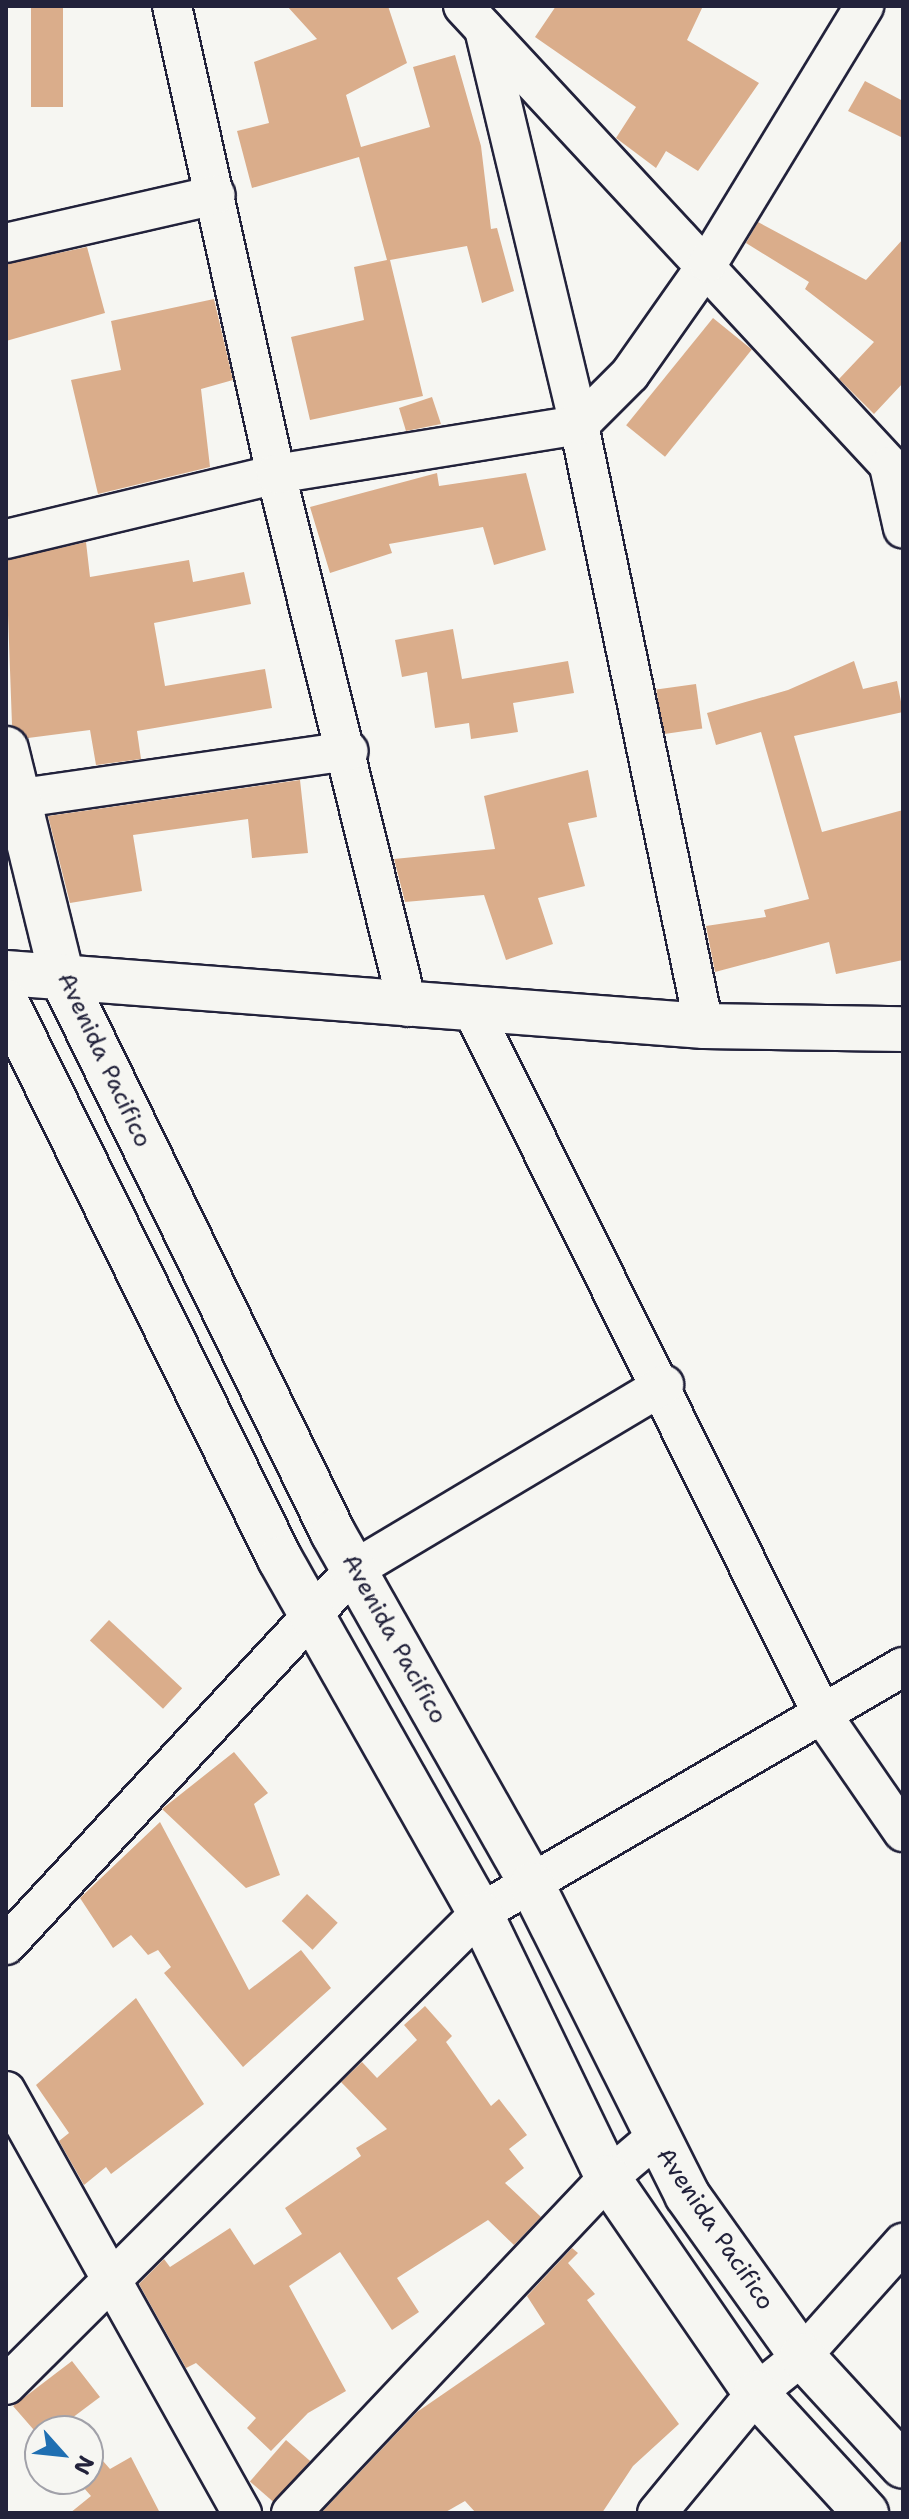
<!DOCTYPE html>
<html>
<head>
<meta charset="utf-8">
<style>
  body { margin:0 }
  #map { position:relative; width:909px; height:2519px; overflow:hidden; background:#f6f6f2; font-family:"Shantell Sans",sans-serif }
  div>[style] { position:absolute }
  [style*='--x'] { left:calc(var(--x)*1px); top:calc(var(--y)*1px); width:calc(var(--w)*1px); rotate:calc(var(--a)*1deg) }
  .building>* { inset:0; background:#daad8b; transform-origin:0 0 }
  .roads { filter:drop-shadow(2px 0 #22223b) drop-shadow(-2px 0 #22223b) drop-shadow(0 2px #22223b) drop-shadow(0 -2px #22223b) }
  .street>* { height:38px; margin:-19px; padding:0 19px; transform-origin:19px; border-radius:19px; background:#f6f6f2 }
  .secondary>* { height:44px; margin:-22px; padding:0 22px; transform-origin:22px; border-radius:22px; background:#f6f6f2 }
  span { translate:-50% -50%; white-space:nowrap; text-align:center; line-height:1.15; -webkit-text-stroke:6px #f6f6f2; paint-order:stroke }
  .street-label { font-size:24px; color:#22223b }
  .frame { position:absolute; inset:0; border:8px solid #22223b; pointer-events:none }
  .north { position:absolute; left:24px; top:2415px; width:80px; height:80px; box-sizing:border-box; background:#f6f6f2; border:2px solid #a1a1a9; border-radius:50%; rotate:117deg; font-size:22px; font-weight:700; line-height:32px; text-align:center; color:#22223b }
  .north::after { content:''; display:block; margin:auto; width:28px; height:36px; background:#1f6fb2; clip-path:polygon(50% 0,100% 100%,50% 72%,0 100%) }
</style>
</head>
<body>
<div id="map">
  <div class="building">
    <div style="left:31px;top:6px;width:32px;height:101px"></div>
    <div style="clip-path:polygon(287px 6px,388px 6px,407px 63px,346px 95px,361px 147px,430px 127px,413px 67px,455px 55px,481px 146px,491px 229px,497px 228px,514px 291px,482px 303px,467px 246px,390px 260px,423px 396px,310px 420px,291px 337px,364px 320px,354px 267px,387px 260px,359px 157px,252px 188px,237px 131px,269px 123px,254px 62px,317px 39px)"></div>
    <div style="clip-path:polygon(556px 6px,703px 6px,687px 40px,759px 83px,698px 171px,666px 151px,656px 168px,616px 138px,636px 107px,535px 37px)"></div>
    <div style="clip-path:polygon(865px 81px,903px 101px,903px 138px,848px 111px)"></div>
    <div style="clip-path:polygon(758px 222px,866px 280px,903px 239px,903px 383px,874px 414px,839px 379px,874px 342px,805px 289px,809px 282px,746px 243px)"></div>
    <div style="clip-path:polygon(87px 247px,105px 313px,6px 341px,6px 264px)"></div>
    <div style="clip-path:polygon(214px 299px,233px 380px,201px 389px,210px 467px,98px 494px,71px 380px,121px 370px,111px 321px)"></div>
    <div style="left:713px;top:318px;width:50px;height:138px;rotate:39deg"></div>
    <div style="clip-path:polygon(432px 397px,441px 424px,406px 431px,399px 408px)"></div>
    <div style="clip-path:polygon(437px 473px,439px 486px,526px 473px,546px 550px,494px 565px,483px 527px,389px 544px,392px 553px,330px 573px,310px 507px)"></div>
    <div style="clip-path:polygon(86px 542px,90px 577px,189px 560px,193px 582px,244px 572px,251px 604px,154px 623px,165px 686px,265px 669px,272px 708px,137px 731px,141px 759px,96px 765px,90px 730px,28px 738px,12px 725px,6px 560px)"></div>
    <div style="clip-path:polygon(453px 629px,462px 679px,568px 661px,574px 693px,513px 703px,518px 732px,471px 739px,469px 723px,435px 728px,427px 672px,402px 677px,395px 640px)"></div>
    <div style="clip-path:polygon(854px 661px,863px 689px,897px 681px,903px 712px,794px 736px,822px 832px,903px 810px,903px 960px,836px 974px,829px 942px,715px 972px,706px 926px,766px 917px,764px 910px,809px 899px,761px 732px,716px 745px,707px 713px,788px 690px)"></div>
    <div style="left:696px;top:684px;width:45px;height:40px;rotate:82deg"></div>
    <div style="clip-path:polygon(588px 770px,597px 817px,568px 823px,585px 886px,538px 898px,553px 944px,506px 960px,484px 895px,405px 902px,394px 859px,495px 849px,484px 796px)"></div>
    <div style="clip-path:polygon(300px 780px,308px 853px,252px 858px,248px 819px,133px 835px,142px 891px,70px 903px,48px 816px)"></div>
    <div style="left:109px;top:1620px;width:100px;height:28px;rotate:43deg"></div>
    <div style="clip-path:polygon(234px 1752px,268px 1793px,254px 1804px,280px 1875px,246px 1888px,162px 1809px)"></div>
    <div style="clip-path:polygon(160px 1822px,249px 1990px,301px 1950px,331px 1988px,243px 2067px,164px 1973px,171px 1967px,158px 1950px,148px 1955px,131px 1935px,113px 1948px,80px 1898px)"></div>
    <div style="left:307px;top:1894px;width:42px;height:37px;rotate:43deg"></div>
    <div style="clip-path:polygon(136px 1998px,204px 2104px,111px 2174px,106px 2167px,84px 2185px,59px 2141px,69px 2133px,36px 2085px)"></div>
    <div style="clip-path:polygon(425px 2006px,452px 2036px,446px 2042px,491px 2106px,499px 2099px,527px 2135px,509px 2149px,524px 2168px,505px 2183px,541px 2217px,514px 2245px,488px 2220px,397px 2278px,419px 2312px,392px 2330px,340px 2252px,289px 2286px,346px 2391px,308px 2413px,271px 2451px,247px 2428px,256px 2418px,196px 2363px,186px 2368px,139px 2284px,164px 2259px,170px 2267px,230px 2228px,254px 2265px,302px 2234px,285px 2208px,361px 2156px,356px 2148px,387px 2129px,341px 2082px,362px 2062px,377px 2078px,417px 2040px,404px 2025px)"></div>
    <div style="clip-path:polygon(572px 2248px,578px 2253px,568px 2263px,595px 2294px,587px 2300px,679px 2424px,633px 2466px,602px 2513px,476px 2513px,465px 2501px,444px 2513px,321px 2513px,417px 2412px,545px 2324px,527px 2296px)"></div>
    <div style="clip-path:polygon(72px 2361px,100px 2397px,68px 2421px,77px 2431px,40px 2431px,40px 2437px,13px 2406px)"></div>
    <div style="left:286px;top:2440px;width:32px;height:55px;rotate:41deg"></div>
    <div style="clip-path:polygon(88px 2444px,110px 2469px,131px 2457px,160px 2513px,70px 2513px,91px 2496px,76px 2479px,88px 2479px)"></div>
  </div>
  <div class="roads">
    <div class="street">
      <div style="--x:172;--y:6;--w:479;--a:77.5"></div>
      <div style="--x:276;--y:474;--w:549;--a:76.09"></div>
      <div style="--x:463;--y:6;--w:647;--a:47.13"></div>
      <div style="--x:484;--y:29;--w:407;--a:76.5"></div>
      <div style="--x:579;--y:425;--w:614;--a:78.25"></div>
      <div style="--x:6;--y:243;--w:215;--a:-12.9"></div>
      <div style="--x:889;--y:466;--w:64;--a:77.3"></div>
      <div style="--x:6;--y:539;--w:278;--a:-13.5"></div>
      <div style="--x:276;--y:474;--w:307;--a:-9.2"></div>
      <div style="--x:579;--y:425;--w:72;--a:-45"></div>
      <div style="--x:630;--y:374;--w:136;--a:-54.9"></div>
      <div style="--x:708;--y:263;--w:301;--a:-58.7"></div>
      <div style="--x:15;--y:799;--w:337;--a:-8.2"></div>
      <div style="--x:473;--y:1011;--w:787;--a:63.6"></div>
      <div style="--x:823;--y:1716;--w:141;--a:55.4"></div>
      <div style="--x:6;--y:1945;--w:513;--a:-47.13"></div>
      <div style="--x:355;--y:1569;--w:360;--a:-30.8"></div>
      <div style="--x:6;--y:2091;--w:484;--a:60.8"></div>
      <div style="--x:6;--y:2385;--w:669;--a:-44.88"></div>
      <div style="--x:480;--y:1913;--w:489;--a:-30.2"></div>
      <div style="--x:291;--y:2513;--w:461;--a:-46.6"></div>
      <div style="--x:608;--y:2178;--w:62;--a:-40.4"></div>
      <div style="--x:657;--y:2513;--w:156;--a:-50.5"></div>
      <div style="--x:756;--y:2393;--w:59;--a:-38.8"></div>
      <div style="--x:802;--y:2356;--w:152;--a:-48.2"></div>
    </div>
    <div class="secondary">
      <div style="--x:6;--y:749;--w:235;--a:76.2"></div>
      <div style="--x:62;--y:977;--w:619;--a:64.01"></div>
      <div style="--x:333;--y:1533;--w:404;--a:60.5"></div>
      <div style="--x:532;--y:1885;--w:347;--a:63.4"></div>
      <div style="--x:687;--y:2195;--w:198;--a:54.5"></div>
      <div style="--x:802;--y:2356;--w:149;--a:47.4"></div>
      <div style="--x:6;--y:973;--w:700;--a:4.34"></div>
      <div style="--x:704;--y:1026;--w:199;--a:0.9"></div>
      <div style="--x:6;--y:1002;--w:621;--a:63.81"></div>
      <div style="--x:280;--y:1559;--w:407;--a:60.5"></div>
      <div style="--x:480;--y:1913;--w:294;--a:64.2"></div>
      <div style="--x:608;--y:2178;--w:261;--a:55.5"></div>
      <div style="--x:756;--y:2393;--w:163;--a:47.5"></div>
    </div>
  </div>
  <div class="street-label">
    <span style="left:104px;top:1060px;rotate:65deg">Avenida Pacifico</span>
    <span style="left:394px;top:1639px;rotate:61deg">Avenida Pacifico</span>
    <span style="left:715px;top:2229px;rotate:56deg">Avenida Pacifico</span>
  </div>
  <div class="frame"></div>
  <div class="north">N</div>
</div>
</body>
</html>
